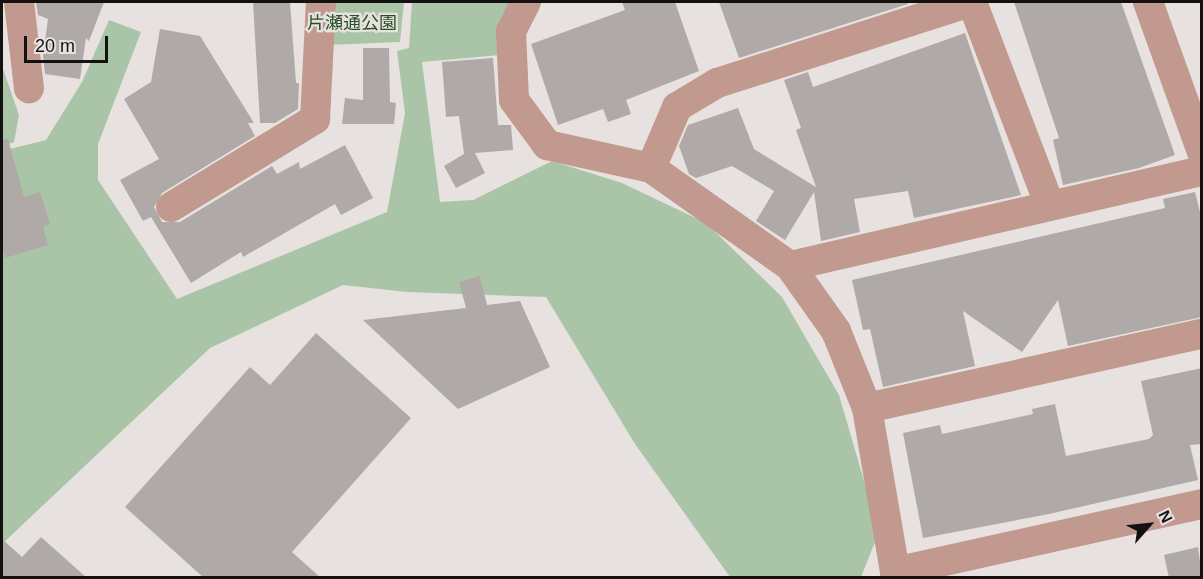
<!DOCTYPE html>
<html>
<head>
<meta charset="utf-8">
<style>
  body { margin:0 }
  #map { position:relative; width:1203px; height:579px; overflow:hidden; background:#e7e2e0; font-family:Helvetica,"Noto Sans JP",sans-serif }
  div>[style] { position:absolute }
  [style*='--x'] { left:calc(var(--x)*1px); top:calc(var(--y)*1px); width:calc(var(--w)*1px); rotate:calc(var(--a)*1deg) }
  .green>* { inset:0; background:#aac4a8 }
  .building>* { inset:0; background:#afaaa8 }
  .minor>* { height:30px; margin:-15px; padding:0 15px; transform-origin:15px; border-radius:15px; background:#c2998e }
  span { translate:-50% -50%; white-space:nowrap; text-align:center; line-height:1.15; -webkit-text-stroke:4.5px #e7e2e0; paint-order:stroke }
  .park-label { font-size:18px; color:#275124 }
  .frame { position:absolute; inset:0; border:3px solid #141211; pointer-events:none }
  .north { position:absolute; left:1119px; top:495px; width:60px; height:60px; -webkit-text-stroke:4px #e7e2e0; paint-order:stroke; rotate:63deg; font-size:16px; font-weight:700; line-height:24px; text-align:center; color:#141211 }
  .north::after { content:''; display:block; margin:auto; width:21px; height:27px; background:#141211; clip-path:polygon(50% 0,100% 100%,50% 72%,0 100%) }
  .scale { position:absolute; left:24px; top:36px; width:84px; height:27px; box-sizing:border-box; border:3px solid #141211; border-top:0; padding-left:8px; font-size:18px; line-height:21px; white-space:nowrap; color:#141211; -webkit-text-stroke:4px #e7e2e0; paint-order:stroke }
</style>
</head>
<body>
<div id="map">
  <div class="green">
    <div style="clip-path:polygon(329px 2px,404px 2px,400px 42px,327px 45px)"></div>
    <div style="clip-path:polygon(412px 2px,516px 2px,500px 55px,422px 62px,440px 202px,473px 200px,552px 161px,622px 183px,706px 223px,782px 297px,839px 395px,879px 532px,861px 577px,730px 577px,635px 444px,546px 297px,407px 292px,343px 285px,210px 348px,2px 544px,2px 151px,46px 140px,82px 82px,109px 20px,141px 32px,98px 144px,98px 180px,177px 299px,387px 212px,405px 113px,397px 51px,409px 48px)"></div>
    <div style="clip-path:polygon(2px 66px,19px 115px,14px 142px,2px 146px)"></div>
  </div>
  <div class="building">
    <div style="clip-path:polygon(36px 2px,104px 2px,89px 41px,86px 38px,80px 79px,45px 74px,43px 56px,48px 19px,38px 15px)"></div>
    <div style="clip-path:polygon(253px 2px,290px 2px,296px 83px,299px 83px,298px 109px,275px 123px,260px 123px)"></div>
    <div style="clip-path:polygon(622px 2px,675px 2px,699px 71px,626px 100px,631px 114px,608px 122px,603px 109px,558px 125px,531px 44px,625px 10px)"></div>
    <div style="clip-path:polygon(719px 2px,908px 2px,908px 4px,739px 58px)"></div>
    <div style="clip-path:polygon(1014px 2px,1121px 2px,1175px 155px,1139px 168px,1063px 185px,1053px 140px,1059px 138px)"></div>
    <div style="clip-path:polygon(160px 29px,200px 36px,254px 123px,248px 123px,255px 136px,162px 193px,154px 207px,162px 222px,180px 222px,272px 166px,277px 174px,299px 162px,300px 169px,345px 145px,373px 198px,341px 215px,335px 204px,243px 257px,241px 252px,191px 283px,151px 217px,143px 221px,120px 180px,159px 159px,124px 99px,151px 82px)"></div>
    <div style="clip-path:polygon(965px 33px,1021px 195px,914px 218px,908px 191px,854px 199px,860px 232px,821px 241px,814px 192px,785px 240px,756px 221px,774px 191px,732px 166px,696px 178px,689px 174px,679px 146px,688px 125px,738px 108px,754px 149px,816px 187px,796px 130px,801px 128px,784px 80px,808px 72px,813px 87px)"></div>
    <div style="clip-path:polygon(363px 48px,389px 48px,390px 102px,396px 103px,394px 124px,342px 124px,345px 98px,363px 100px)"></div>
    <div style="clip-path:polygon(493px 58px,498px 125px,511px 125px,513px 150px,475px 153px,485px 173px,456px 188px,444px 166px,464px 154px,459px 116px,446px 117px,442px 62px)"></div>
    <div style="clip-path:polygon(8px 139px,24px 197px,40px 192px,50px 224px,43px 227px,48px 245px,5px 258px,2px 245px,2px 140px)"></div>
    <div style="clip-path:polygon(1195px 192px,1202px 220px,1202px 317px,1068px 346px,1058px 300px,1022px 352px,963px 311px,975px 366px,883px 387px,870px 329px,863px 330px,852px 280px,1165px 208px,1163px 199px)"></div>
    <div style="clip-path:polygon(480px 276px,487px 305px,520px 301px,550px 367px,458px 409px,363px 320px,466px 308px,459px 282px)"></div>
    <div style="clip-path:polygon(316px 333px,411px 418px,292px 552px,321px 578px,204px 578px,125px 507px,250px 367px,270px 385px)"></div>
    <div style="clip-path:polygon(1202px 368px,1202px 444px,1190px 445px,1198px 480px,1049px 514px,923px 538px,903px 433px,940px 425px,942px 434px,1033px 414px,1032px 409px,1055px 404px,1066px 456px,1149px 439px,1153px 435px,1141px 381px)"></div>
    <div style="clip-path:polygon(41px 537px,87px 578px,2px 578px,2px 539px,22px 557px)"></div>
    <div style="clip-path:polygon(1198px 547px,1202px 578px,1169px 578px,1164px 555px)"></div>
  </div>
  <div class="minor">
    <div style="--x:19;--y:2;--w:87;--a:83.4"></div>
    <div style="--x:526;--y:2;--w:33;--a:117"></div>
    <div style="--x:511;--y:31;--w:69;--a:87.5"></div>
    <div style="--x:514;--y:100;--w:56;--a:53.7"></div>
    <div style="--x:547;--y:145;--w:107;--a:12.5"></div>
    <div style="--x:651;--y:168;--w:170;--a:35.2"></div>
    <div style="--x:790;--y:266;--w:80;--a:54.7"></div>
    <div style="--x:836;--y:331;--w:83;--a:68.1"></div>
    <div style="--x:867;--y:408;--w:172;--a:80.3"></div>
    <div style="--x:972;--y:2;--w:218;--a:69.1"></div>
    <div style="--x:1148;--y:2;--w:159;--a:70.2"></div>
    <div style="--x:651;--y:168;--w:66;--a:-66.9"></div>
    <div style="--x:677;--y:107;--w:47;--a:-31"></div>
    <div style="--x:717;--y:83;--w:267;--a:-17.7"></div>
    <div style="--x:171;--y:207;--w:169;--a:-31.4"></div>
    <div style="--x:315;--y:119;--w:117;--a:-87.1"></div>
    <div style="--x:790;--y:266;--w:423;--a:-13"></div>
    <div style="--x:867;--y:408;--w:343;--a:-12.5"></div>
    <div style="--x:895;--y:572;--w:314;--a:-12.5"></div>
  </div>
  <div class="park-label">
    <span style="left:352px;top:23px">片瀬通公園</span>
  </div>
  <div class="frame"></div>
  <div class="north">N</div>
  <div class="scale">20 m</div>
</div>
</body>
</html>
